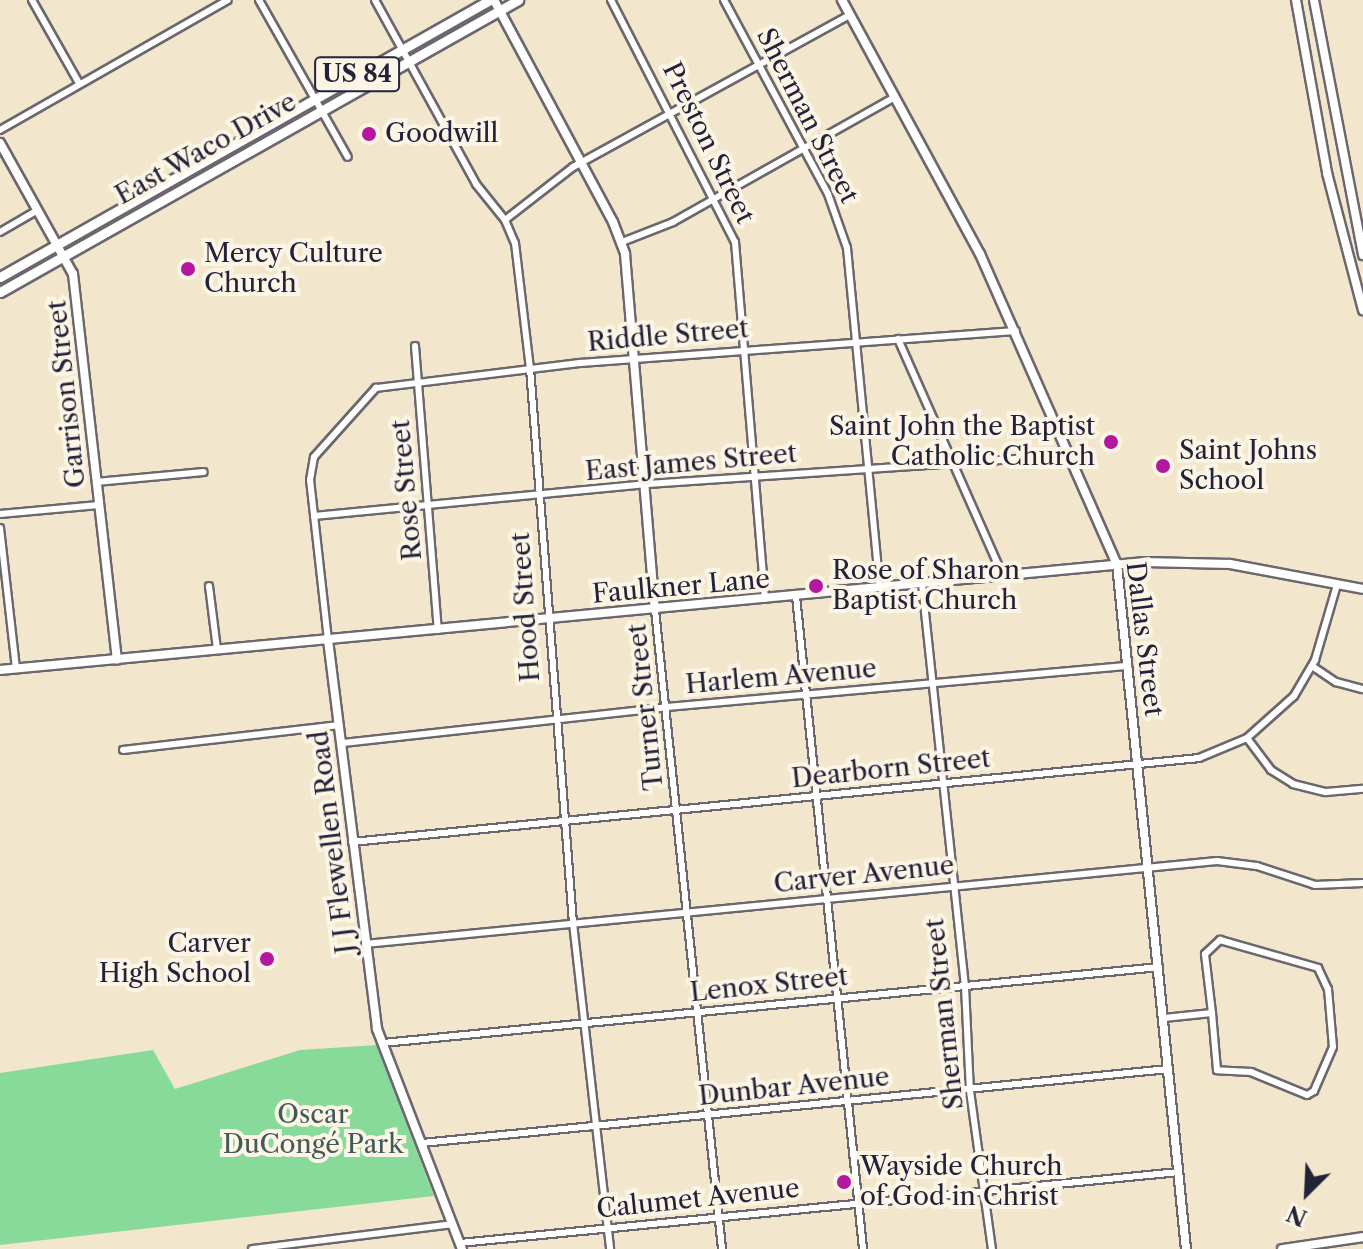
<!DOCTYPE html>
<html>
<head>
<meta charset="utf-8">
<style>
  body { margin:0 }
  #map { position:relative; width:1363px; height:1249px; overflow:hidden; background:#f2e7cc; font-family:"Libre Caslon Text",serif }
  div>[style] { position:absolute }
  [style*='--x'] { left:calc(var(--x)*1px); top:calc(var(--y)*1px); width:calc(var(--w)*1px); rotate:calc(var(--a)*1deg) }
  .green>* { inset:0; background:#88da9a }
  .roads { filter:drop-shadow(2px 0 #6b676e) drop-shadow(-2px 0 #6b676e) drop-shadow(0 2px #6b676e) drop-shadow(0 -2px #6b676e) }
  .street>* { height:6px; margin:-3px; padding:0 3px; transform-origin:3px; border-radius:3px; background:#fff }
  .secondary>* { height:8px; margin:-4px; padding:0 4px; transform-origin:4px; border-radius:4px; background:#fff }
  .primary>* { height:9px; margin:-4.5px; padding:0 4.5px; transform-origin:4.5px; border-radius:4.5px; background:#fff }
  .dots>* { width:22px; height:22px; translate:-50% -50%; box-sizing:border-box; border:4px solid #fcf5e5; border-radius:50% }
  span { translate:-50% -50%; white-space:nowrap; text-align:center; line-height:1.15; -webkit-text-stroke:8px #fcf5e5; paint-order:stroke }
  .shield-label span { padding:2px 6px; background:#fcf5e5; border:2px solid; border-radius:6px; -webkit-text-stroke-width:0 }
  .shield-label { font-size:24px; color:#22223b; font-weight:700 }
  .street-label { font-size:26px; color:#22223b }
  .poi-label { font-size:26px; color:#22223b }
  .left { translate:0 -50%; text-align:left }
  .right { translate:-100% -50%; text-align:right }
  .park-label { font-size:26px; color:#415958 }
  .north { position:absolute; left:1267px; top:1153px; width:80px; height:80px; -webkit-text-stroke:6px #fcf5e5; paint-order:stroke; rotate:204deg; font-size:22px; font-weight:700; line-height:32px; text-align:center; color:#22223b }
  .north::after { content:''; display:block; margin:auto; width:28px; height:36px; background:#22223b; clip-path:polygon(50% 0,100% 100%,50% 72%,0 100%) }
</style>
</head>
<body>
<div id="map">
  <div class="green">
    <div style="clip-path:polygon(377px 1045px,434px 1196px,0 1245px,0 1073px,153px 1050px,175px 1089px,300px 1050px)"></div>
  </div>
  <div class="roads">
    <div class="street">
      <div style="--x:32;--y:0;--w:95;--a:60.5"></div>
      <div style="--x:259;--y:0;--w:180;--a:60.5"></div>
      <div style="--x:375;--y:0;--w:210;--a:61.2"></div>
      <div style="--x:476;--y:184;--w:46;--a:51.1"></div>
      <div style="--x:505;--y:220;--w:25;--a:67"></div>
      <div style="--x:515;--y:243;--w:126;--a:83.2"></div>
      <div style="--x:530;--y:368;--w:557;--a:85.57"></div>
      <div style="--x:573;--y:923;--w:328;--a:83.5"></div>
      <div style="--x:611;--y:0;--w:272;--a:62.9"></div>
      <div style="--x:735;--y:242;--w:358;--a:85.2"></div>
      <div style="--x:724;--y:0;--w:220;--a:61.8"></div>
      <div style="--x:828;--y:194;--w:57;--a:70.6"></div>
      <div style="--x:847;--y:248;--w:342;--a:84.5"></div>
      <div style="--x:0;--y:130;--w:262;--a:-29.7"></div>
      <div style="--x:505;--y:220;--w:86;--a:-37.9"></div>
      <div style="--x:573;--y:167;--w:316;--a:-28.8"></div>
      <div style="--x:0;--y:232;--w:44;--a:-30.1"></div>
      <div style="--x:622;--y:242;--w:55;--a:-21.4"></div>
      <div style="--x:673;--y:222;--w:255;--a:-29.4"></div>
      <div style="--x:898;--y:339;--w:259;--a:66.1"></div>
      <div style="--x:415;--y:346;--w:285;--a:85.4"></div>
      <div style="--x:96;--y:482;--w:108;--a:-5.3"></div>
      <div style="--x:0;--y:514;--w:99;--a:-5.2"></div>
      <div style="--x:314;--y:516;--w:335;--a:-5.5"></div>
      <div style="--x:647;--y:484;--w:425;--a:-3.9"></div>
      <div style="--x:0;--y:528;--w:142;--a:83.5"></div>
      <div style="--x:922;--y:584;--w:404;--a:83.9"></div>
      <div style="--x:965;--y:986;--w:105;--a:87.3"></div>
      <div style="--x:970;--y:1091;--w:160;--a:82.1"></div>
      <div style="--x:209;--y:586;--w:64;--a:82.8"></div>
      <div style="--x:796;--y:596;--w:656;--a:84.14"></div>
      <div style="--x:655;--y:610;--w:643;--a:84.01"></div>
      <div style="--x:328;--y:640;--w:161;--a:-96.4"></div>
      <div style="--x:310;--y:480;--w:23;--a:-80"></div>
      <div style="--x:314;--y:457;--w:93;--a:-48.1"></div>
      <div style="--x:376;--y:388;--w:206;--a:-7"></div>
      <div style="--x:580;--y:363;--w:437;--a:-4.2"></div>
      <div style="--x:1312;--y:666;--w:29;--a:34"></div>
      <div style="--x:1336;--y:682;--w:28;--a:15"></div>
      <div style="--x:1247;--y:738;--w:40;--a:53"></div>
      <div style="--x:1271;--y:770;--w:26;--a:32"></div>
      <div style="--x:1293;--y:784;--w:34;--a:14"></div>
      <div style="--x:1326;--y:792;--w:37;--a:-5"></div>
      <div style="--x:343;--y:743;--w:326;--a:-6.3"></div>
      <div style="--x:667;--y:707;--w:463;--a:-5.1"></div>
      <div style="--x:123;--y:750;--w:218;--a:-6.6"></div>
      <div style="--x:352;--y:842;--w:851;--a:-5.66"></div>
      <div style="--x:1199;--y:758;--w:52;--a:-22.6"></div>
      <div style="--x:1247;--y:738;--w:63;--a:-41.8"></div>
      <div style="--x:1294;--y:696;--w:42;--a:-59.7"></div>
      <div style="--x:1315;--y:660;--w:78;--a:-73.7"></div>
      <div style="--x:365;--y:944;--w:856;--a:-5.56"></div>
      <div style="--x:1217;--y:861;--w:40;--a:7.1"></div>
      <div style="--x:1257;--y:866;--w:61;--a:18.1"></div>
      <div style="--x:1315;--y:885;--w:48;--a:-2.4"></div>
      <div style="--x:1164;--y:1018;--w:48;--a:-5.9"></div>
      <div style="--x:1212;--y:1013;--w:59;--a:-96.8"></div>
      <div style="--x:1205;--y:954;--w:21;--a:-43"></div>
      <div style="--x:1220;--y:940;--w:102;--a:15.9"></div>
      <div style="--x:1318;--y:968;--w:23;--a:65"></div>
      <div style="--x:1328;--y:989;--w:58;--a:85.1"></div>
      <div style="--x:1333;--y:1047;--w:48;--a:113.4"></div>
      <div style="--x:1314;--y:1091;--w:8;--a:150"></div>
      <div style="--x:1307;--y:1095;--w:61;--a:-157.7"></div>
      <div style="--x:1251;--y:1072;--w:34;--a:-177"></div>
      <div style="--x:1217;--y:1070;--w:57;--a:-95"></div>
      <div style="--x:383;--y:1043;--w:780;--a:-5.59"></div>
      <div style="--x:422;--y:1143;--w:751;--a:-5.66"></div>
      <div style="--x:460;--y:1243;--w:722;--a:-5.64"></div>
      <div style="--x:252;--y:1249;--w:202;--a:-7.1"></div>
    </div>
    <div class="secondary">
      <div style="--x:494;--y:0;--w:252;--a:61.8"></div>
      <div style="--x:613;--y:222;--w:34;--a:69"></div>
      <div style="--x:625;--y:254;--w:357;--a:85.2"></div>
      <div style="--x:842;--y:0;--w:289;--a:61.5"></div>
      <div style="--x:980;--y:254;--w:339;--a:66.2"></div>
      <div style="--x:1117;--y:564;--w:688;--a:84.25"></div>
      <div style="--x:1296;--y:0;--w:176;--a:79.8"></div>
      <div style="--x:1327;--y:173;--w:142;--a:75.3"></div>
      <div style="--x:1314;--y:0;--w:260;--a:79.1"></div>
      <div style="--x:0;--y:143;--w:150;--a:60.9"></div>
      <div style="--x:73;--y:274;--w:388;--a:83.5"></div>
      <div style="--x:328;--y:640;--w:392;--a:82.8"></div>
      <div style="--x:377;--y:1029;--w:236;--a:68.9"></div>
      <div style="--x:0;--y:670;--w:1150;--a:-5.39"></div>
      <div style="--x:1145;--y:562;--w:85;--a:1.3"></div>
      <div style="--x:1230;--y:564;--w:135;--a:10.6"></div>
      <div style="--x:1282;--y:1249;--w:82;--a:-8.4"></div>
    </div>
    <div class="primary">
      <div style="--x:0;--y:277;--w:563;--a:-29.48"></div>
      <div style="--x:0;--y:292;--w:595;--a:-29.41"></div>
    </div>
  </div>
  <div class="dots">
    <div style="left:369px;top:134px;background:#b5179e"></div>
    <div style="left:188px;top:269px;background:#b5179e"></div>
    <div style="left:1111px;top:442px;background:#b5179e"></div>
    <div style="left:1163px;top:466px;background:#b5179e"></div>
    <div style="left:816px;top:586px;background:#b5179e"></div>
    <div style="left:267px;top:959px;background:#b5179e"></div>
    <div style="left:844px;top:1182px;background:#b5179e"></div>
  </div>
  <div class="shield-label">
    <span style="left:357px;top:74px">US 84</span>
  </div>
  <div class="street-label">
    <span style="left:807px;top:116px;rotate:63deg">Sherman Street</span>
    <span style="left:708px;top:143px;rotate:64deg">Preston Street</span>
    <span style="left:206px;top:149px;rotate:-29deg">East Waco Drive</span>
    <span style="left:668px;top:336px;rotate:-5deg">Riddle Street</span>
    <span style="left:67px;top:394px;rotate:-96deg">Garrison Street</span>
    <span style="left:691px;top:463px;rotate:-5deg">East James Street</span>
    <span style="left:407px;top:490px;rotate:-95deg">Rose Street</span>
    <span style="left:681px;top:587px;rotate:-5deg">Faulkner Lane</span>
    <span style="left:526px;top:607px;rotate:-94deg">Hood Street</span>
    <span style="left:1144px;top:639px;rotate:83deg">Dallas Street</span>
    <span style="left:781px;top:677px;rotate:-5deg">Harlem Avenue</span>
    <span style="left:646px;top:707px;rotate:-96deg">Turner Street</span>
    <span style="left:891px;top:769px;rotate:-6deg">Dearborn Street</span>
    <span style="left:333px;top:842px;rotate:-97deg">J J Flewellen Road</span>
    <span style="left:864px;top:875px;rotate:-6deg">Carver Avenue</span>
    <span style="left:769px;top:985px;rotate:-6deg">Lenox Street</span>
    <span style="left:945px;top:1014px;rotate:-96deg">Sherman Street</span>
    <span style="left:794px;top:1087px;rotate:-6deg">Dunbar Avenue</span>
    <span style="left:698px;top:1199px;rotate:-6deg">Calumet Avenue</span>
  </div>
  <div class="poi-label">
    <span class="left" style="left:385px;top:134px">Goodwill</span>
    <span class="left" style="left:204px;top:269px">Mercy Culture<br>Church</span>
    <span class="right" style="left:1095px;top:442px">Saint John the Baptist<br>Catholic Church</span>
    <span class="left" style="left:1179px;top:466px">Saint Johns<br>School</span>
    <span class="left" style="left:832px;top:586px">Rose of Sharon<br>Baptist Church</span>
    <span class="right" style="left:251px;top:959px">Carver<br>High School</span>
    <span class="left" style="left:860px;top:1182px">Wayside Church<br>of God in Christ</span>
  </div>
  <div class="park-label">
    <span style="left:313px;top:1130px">Oscar<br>DuCongé Park</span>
  </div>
  <div class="north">N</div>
</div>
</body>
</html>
